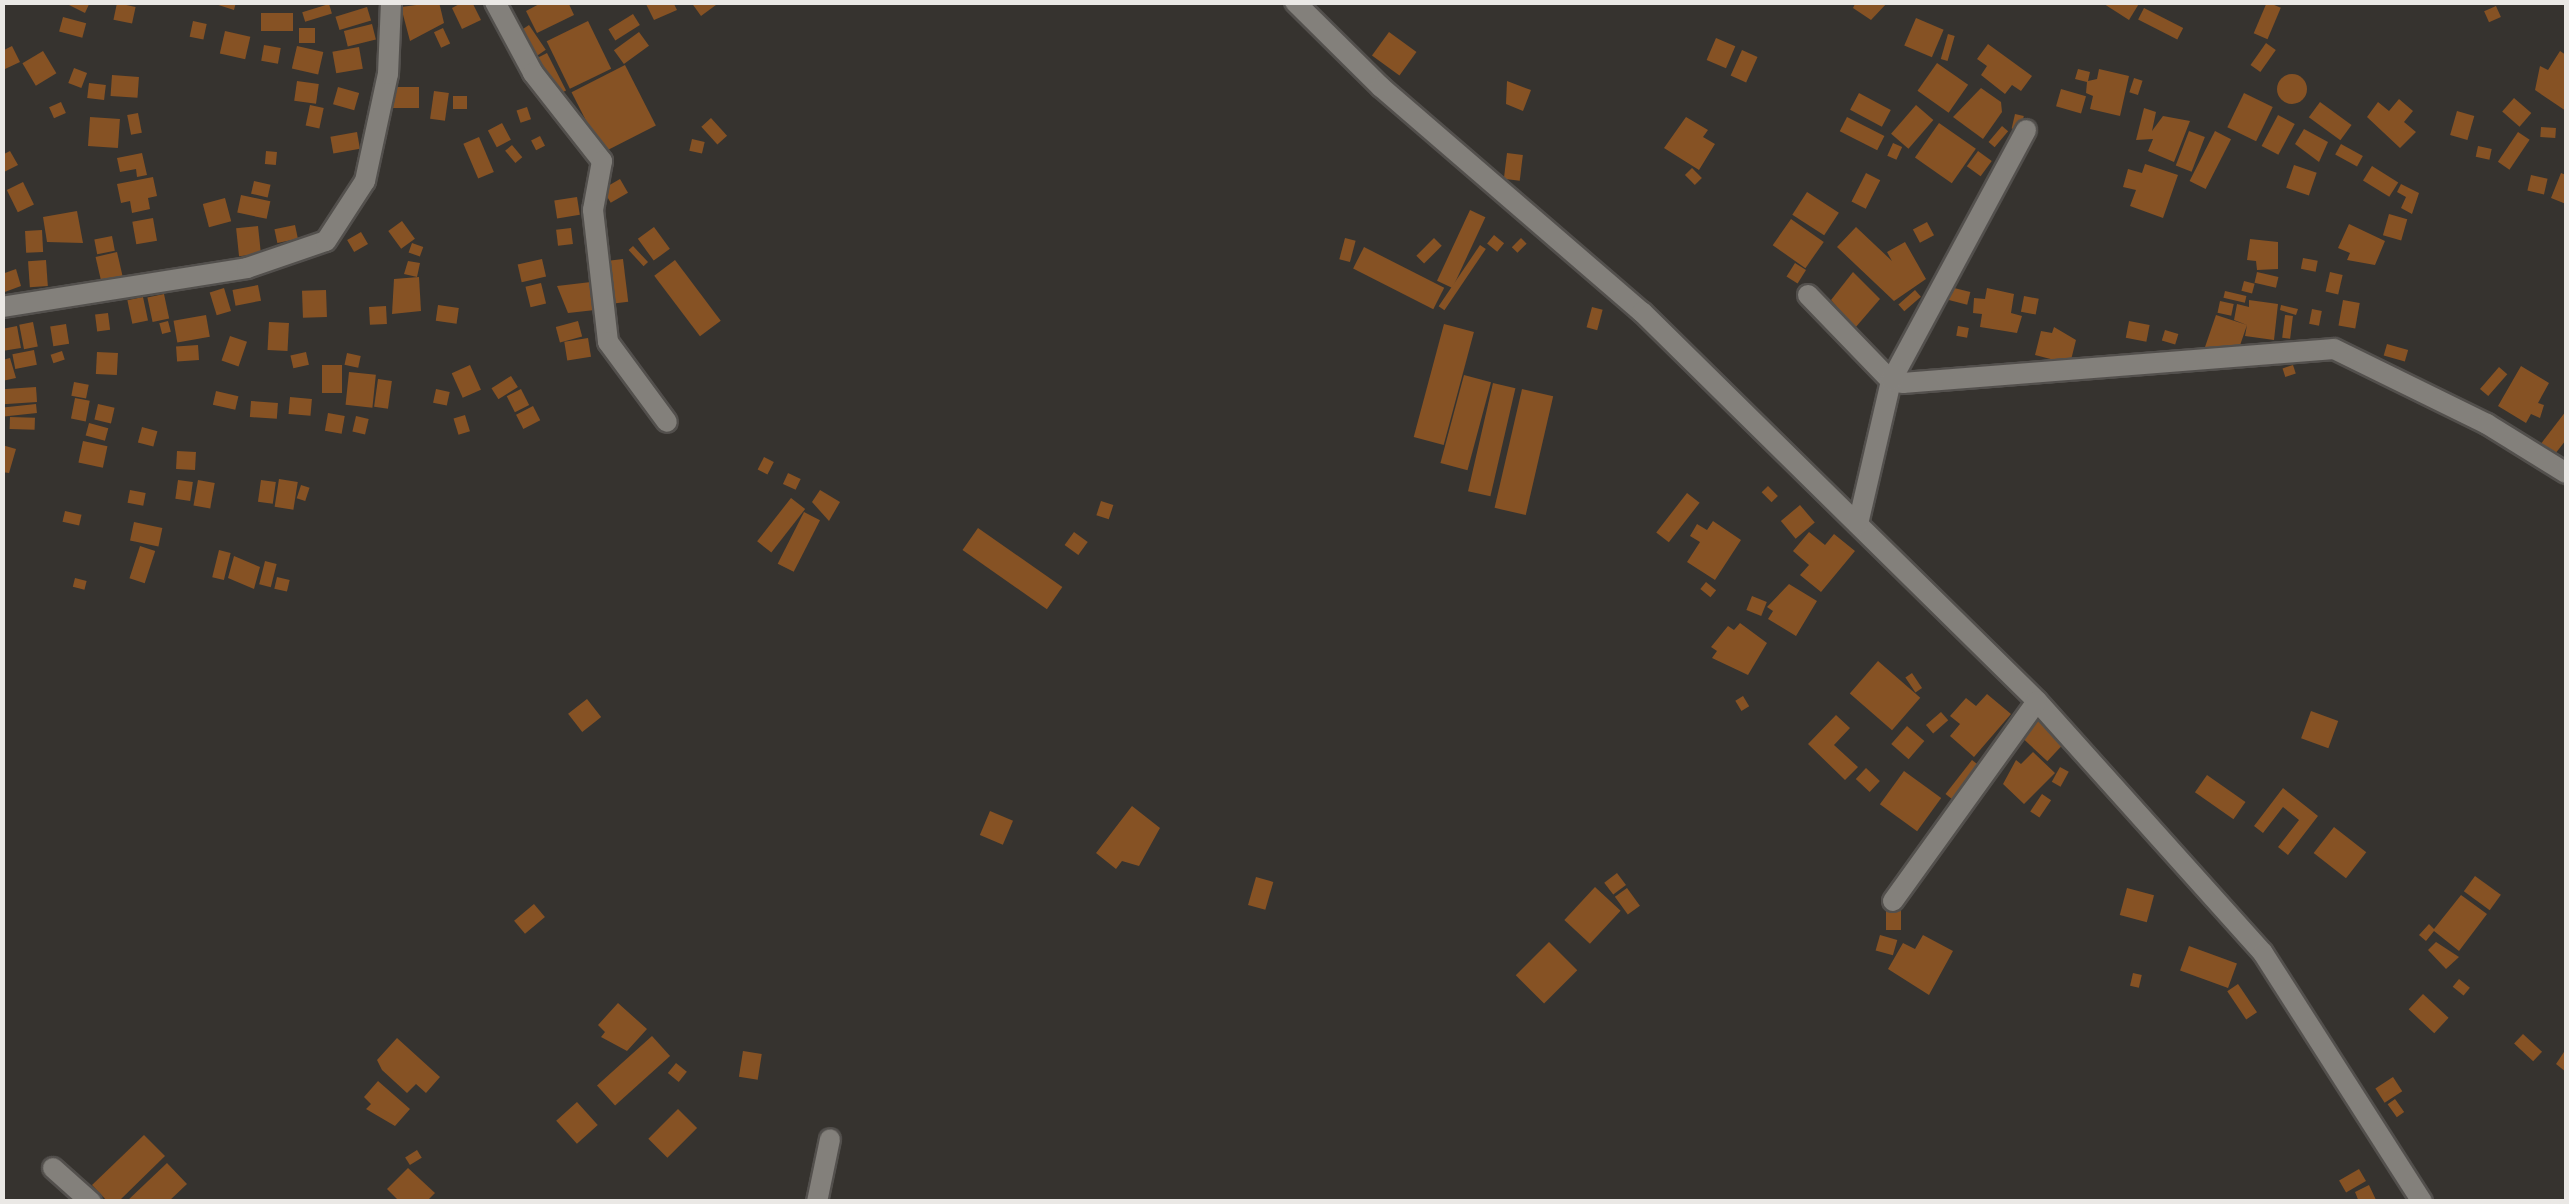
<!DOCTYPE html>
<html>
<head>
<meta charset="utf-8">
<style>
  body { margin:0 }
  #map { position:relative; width:2569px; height:1204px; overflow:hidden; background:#36332f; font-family:"Sofia Sans Condensed",sans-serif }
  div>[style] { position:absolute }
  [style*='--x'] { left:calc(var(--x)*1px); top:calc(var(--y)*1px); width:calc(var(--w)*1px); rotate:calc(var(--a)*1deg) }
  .building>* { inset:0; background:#865224; transform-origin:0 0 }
  .round { border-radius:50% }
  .roads { filter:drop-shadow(2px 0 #53504d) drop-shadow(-2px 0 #53504d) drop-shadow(0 2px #53504d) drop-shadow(0 -2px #53504d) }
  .minor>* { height:20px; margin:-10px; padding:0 10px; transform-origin:10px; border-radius:10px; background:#83807b }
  span { translate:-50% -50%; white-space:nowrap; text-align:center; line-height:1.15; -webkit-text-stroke:10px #2c2925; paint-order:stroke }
  .frame { position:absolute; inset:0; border:5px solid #eae8e5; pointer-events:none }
</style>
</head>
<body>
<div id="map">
  <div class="building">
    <div style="clip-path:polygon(63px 2px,90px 2px,85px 13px)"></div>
    <div style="clip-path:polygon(209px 2px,236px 2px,234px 10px)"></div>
    <div style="clip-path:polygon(439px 2px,444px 23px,410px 41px,401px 7px)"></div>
    <div style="clip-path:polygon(463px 2px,472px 2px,481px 20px,462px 29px,452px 8px)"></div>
    <div style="clip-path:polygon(543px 2px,568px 2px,574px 15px,537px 33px,526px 11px)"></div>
    <div style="clip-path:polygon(645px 2px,673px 2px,677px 10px,654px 20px)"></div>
    <div style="clip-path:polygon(691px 2px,720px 2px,701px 16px)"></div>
    <div style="clip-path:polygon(1856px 2px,1888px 2px,1871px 20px,1853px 8px)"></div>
    <div style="clip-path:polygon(2101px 2px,2140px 2px,2129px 20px)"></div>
    <div style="left:2267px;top:2px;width:15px;height:34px;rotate:23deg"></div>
    <div style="left:117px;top:3px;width:19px;height:17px;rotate:12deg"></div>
    <div style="left:329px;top:4px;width:10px;height:28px;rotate:73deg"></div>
    <div style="left:2496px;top:6px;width:12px;height:13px;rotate:66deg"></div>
    <div style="left:367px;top:7px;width:14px;height:33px;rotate:73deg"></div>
    <div style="left:2144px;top:8px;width:44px;height:13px;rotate:27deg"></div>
    <div style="left:261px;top:13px;width:32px;height:18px"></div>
    <div style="left:633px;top:14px;width:13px;height:29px;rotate:58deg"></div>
    <div style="left:63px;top:17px;width:24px;height:15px;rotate:15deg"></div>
    <div style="left:1916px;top:18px;width:30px;height:30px;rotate:23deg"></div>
    <div style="left:193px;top:21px;width:14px;height:16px;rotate:12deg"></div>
    <div style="left:588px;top:21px;width:53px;height:46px;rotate:64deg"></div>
    <div style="left:372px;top:24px;width:16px;height:29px;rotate:76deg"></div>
    <div style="left:529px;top:25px;width:30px;height:14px;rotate:56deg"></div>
    <div style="left:299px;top:28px;width:16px;height:15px"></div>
    <div style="left:443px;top:28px;width:17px;height:10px;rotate:65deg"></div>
    <div style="left:225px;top:31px;width:26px;height:23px;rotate:13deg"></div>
    <div style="left:639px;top:32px;width:17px;height:31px;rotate:54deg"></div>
    <div style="left:1389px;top:32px;width:34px;height:29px;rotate:36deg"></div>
    <div style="left:1948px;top:34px;width:7px;height:26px;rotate:16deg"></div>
    <div style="left:1716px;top:38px;width:21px;height:24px;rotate:23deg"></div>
    <div style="left:2266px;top:43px;width:12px;height:27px;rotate:35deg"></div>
    <div style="clip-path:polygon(1988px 44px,2032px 76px,2021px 91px,2012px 85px,2005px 94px,1981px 75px,1987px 66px,1977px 59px)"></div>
    <div style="left:264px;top:45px;width:17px;height:16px;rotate:10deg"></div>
    <div style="clip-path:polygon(12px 46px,20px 62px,5px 69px,2px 51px)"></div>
    <div style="left:297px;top:46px;width:27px;height:23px;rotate:13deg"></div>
    <div style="left:359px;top:47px;width:22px;height:27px;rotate:80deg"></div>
    <div style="left:1742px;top:50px;width:17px;height:28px;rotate:24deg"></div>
    <div style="left:43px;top:51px;width:26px;height:24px;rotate:59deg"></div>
    <div style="clip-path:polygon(2560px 51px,2566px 55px,2566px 111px,2535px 90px,2540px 66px,2548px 70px)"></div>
    <div style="left:547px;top:53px;width:42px;height:11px;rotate:63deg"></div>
    <div style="left:1937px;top:63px;width:38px;height:34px;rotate:35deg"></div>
    <div style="left:625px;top:65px;width:68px;height:60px;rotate:63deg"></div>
    <div style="left:74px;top:68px;width:14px;height:16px;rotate:21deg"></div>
    <div style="clip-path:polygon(2078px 69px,2090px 72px,2088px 81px,2097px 79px,2099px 69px,2129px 76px,2120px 116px,2090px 109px,2093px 96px,2086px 93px,2087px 82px,2075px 79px)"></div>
    <div class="round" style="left:2277px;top:74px;width:30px;height:30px"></div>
    <div style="left:112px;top:75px;width:27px;height:21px;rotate:4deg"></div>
    <div style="left:2134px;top:78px;width:9px;height:15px;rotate:18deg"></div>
    <div style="left:297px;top:81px;width:22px;height:20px;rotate:8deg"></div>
    <div style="clip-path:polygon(1507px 81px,1531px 90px,1523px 111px,1506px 104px)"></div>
    <div style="left:89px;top:83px;width:17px;height:15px;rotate:7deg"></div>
    <div style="left:338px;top:87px;width:22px;height:18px;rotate:16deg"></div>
    <div style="left:419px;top:87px;width:21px;height:26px;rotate:90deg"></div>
    <div style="clip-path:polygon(1981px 88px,2001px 102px,2002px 112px,1983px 139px,1953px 117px)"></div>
    <div style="left:2061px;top:89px;width:26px;height:18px;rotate:16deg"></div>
    <div style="left:434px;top:91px;width:15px;height:28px;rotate:8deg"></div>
    <div style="left:1859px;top:93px;width:36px;height:19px;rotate:28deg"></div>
    <div style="left:2244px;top:93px;width:32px;height:38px;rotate:26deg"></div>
    <div style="left:453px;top:96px;width:14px;height:13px"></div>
    <div style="left:2514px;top:98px;width:23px;height:18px;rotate:41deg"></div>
    <div style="clip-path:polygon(2399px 99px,2413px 111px,2404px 122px,2416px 132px,2400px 148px,2367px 117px,2378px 102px,2389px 111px)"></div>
    <div style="left:61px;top:102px;width:12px;height:13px;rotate:66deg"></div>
    <div style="left:2320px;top:102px;width:39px;height:19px;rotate:36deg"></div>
    <div style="left:310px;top:105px;width:14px;height:21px;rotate:12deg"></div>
    <div style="left:1916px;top:105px;width:23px;height:38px;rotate:41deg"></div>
    <div style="left:527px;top:107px;width:13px;height:11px;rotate:72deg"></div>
    <div style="clip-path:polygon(2144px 108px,2156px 112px,2152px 131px,2163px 116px,2190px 121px,2174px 162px,2148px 151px,2153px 139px,2136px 140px)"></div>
    <div style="left:2457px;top:111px;width:18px;height:25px;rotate:16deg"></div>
    <div style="left:138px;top:113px;width:20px;height:11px;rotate:79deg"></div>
    <div style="left:2015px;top:114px;width:9px;height:15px;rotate:13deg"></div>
    <div style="left:2278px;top:115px;width:19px;height:35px;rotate:28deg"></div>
    <div style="left:90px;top:117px;width:30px;height:29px;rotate:4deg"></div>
    <div style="clip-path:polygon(1686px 117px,1708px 130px,1703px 137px,1715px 144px,1699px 170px,1664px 148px)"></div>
    <div style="left:1847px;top:117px;width:42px;height:16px;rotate:27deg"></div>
    <div style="left:711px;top:118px;width:24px;height:13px;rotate:48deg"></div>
    <div style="left:502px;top:123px;width:19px;height:16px;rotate:62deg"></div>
    <div style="left:1939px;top:123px;width:45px;height:42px;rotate:35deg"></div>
    <div style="left:2002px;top:126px;width:8px;height:21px;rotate:40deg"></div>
    <div style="left:2541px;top:127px;width:15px;height:10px;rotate:4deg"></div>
    <div style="clip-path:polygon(2304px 129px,2328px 142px,2319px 162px,2295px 144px)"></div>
    <div style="left:2189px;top:131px;width:17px;height:37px;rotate:21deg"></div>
    <div style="left:2215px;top:131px;width:18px;height:56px;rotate:27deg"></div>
    <div style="left:357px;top:132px;width:17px;height:27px;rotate:80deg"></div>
    <div style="left:2518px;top:132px;width:14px;height:36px;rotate:34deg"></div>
    <div style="left:540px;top:136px;width:11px;height:10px;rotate:63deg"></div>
    <div style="left:479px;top:137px;width:38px;height:17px;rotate:67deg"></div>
    <div style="left:692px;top:139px;width:13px;height:12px;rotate:13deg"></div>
    <div style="left:1893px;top:143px;width:10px;height:14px;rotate:24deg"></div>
    <div style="left:2341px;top:144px;width:25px;height:12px;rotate:29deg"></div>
    <div style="left:512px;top:145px;width:16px;height:9px;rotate:50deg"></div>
    <div style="left:2478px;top:146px;width:14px;height:11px;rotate:12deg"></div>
    <div style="clip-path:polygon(10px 151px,18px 165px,2px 173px,2px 155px)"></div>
    <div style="left:266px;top:151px;width:11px;height:13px;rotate:5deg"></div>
    <div style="left:1978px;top:151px;width:17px;height:19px;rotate:36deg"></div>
    <div style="clip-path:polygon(142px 153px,147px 175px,137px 177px,136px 169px,120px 172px,117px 158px)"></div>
    <div style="left:1507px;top:153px;width:16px;height:26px;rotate:7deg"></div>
    <div style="clip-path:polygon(2145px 164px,2178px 175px,2163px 218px,2130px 206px,2136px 190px,2123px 187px,2128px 169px,2142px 173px)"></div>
    <div style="left:2294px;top:165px;width:24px;height:24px;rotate:19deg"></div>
    <div style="left:2372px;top:166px;width:31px;height:17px;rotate:32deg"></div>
    <div style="left:1692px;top:168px;width:14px;height:10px;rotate:45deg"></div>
    <div style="left:1866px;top:173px;width:16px;height:32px;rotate:27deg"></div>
    <div style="clip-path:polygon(2561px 173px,2566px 175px,2566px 204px,2551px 198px)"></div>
    <div style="left:2531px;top:175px;width:17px;height:16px;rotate:13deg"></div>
    <div style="clip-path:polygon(153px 177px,157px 196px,148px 198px,150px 209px,132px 213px,130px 201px,121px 203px,117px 184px)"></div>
    <div style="left:620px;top:179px;width:16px;height:20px;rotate:60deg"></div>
    <div style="left:254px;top:181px;width:17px;height:13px;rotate:13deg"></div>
    <div style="left:23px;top:182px;width:25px;height:18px;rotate:64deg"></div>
    <div style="clip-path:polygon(2401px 184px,2419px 193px,2412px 214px,2401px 208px,2406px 197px,2397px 192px)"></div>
    <div style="left:1807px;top:192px;width:38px;height:27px;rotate:33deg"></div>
    <div style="left:241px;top:195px;width:30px;height:18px;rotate:12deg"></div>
    <div style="left:577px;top:197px;width:18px;height:23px;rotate:81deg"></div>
    <div style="left:225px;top:198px;width:24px;height:23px;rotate:75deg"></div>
    <div style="left:1470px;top:210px;width:17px;height:78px;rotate:25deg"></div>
    <div style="clip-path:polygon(77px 211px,83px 243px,47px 242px,43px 217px)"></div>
    <div style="left:2389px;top:214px;width:19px;height:22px;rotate:16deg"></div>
    <div style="left:153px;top:218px;width:23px;height:21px;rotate:80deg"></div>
    <div style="left:1791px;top:219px;width:40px;height:32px;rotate:35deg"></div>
    <div style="left:402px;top:221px;width:22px;height:17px;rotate:54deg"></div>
    <div style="left:1927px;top:222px;width:15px;height:16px;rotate:62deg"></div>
    <div style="clip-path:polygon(2349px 224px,2385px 241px,2375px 265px,2347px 260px,2350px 253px,2338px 248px)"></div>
    <div style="left:295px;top:225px;width:14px;height:21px;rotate:78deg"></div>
    <div style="left:258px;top:226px;width:28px;height:22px;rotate:84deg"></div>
    <div style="left:654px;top:227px;width:27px;height:20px;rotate:54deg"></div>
    <div style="clip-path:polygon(1856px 227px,1892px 261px,1887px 252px,1905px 242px,1926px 279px,1894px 301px,1837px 247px)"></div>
    <div style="left:571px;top:228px;width:16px;height:15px;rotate:83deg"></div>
    <div style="left:42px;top:230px;width:22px;height:17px;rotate:87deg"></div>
    <div style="left:361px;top:232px;width:14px;height:16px;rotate:60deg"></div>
    <div style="left:1494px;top:235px;width:13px;height:11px;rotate:39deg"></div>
    <div style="left:112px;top:236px;width:15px;height:18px;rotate:79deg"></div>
    <div style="left:1345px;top:238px;width:11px;height:22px;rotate:15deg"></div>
    <div style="left:1434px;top:238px;width:11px;height:25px;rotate:45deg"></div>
    <div style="left:1521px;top:238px;width:8px;height:13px;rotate:45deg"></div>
    <div style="clip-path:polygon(2250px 239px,2278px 242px,2278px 269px,2257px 270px,2256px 261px,2247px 260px)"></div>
    <div style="left:412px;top:243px;width:12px;height:10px;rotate:20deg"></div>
    <div style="left:1480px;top:245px;width:7px;height:74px;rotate:34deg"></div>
    <div style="left:633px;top:246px;width:22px;height:6px;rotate:47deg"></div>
    <div style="left:1364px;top:247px;width:90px;height:24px;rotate:27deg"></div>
    <div style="left:117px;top:252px;width:27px;height:22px;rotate:77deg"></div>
    <div style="left:2303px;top:258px;width:15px;height:11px;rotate:11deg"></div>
    <div style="left:542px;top:259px;width:18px;height:25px;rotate:77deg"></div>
    <div style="left:623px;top:259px;width:43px;height:23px;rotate:83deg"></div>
    <div style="left:46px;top:260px;width:26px;height:18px;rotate:86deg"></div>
    <div style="left:675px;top:260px;width:76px;height:26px;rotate:53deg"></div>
    <div style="clip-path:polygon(408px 261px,420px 263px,417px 277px,404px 274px)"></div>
    <div style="left:1795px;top:263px;width:13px;height:16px;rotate:32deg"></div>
    <div style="clip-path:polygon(16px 269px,21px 286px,2px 293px,2px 274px)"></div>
    <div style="clip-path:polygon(1853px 272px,1880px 299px,1855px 328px,1831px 300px)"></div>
    <div style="left:2257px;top:272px;width:22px;height:11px;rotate:13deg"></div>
    <div style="left:2330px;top:272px;width:13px;height:20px;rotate:13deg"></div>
    <div style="clip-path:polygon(419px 277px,421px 311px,392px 314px,394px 279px)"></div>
    <div style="left:2244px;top:281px;width:11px;height:10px;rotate:15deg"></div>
    <div style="clip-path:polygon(591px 282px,595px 310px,568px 313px,557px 286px)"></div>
    <div style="left:541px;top:283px;width:21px;height:16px;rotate:76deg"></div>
    <div style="left:258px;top:285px;width:16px;height:26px;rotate:79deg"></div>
    <div style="left:1950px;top:287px;width:21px;height:13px;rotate:14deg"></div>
    <div style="left:224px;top:288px;width:24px;height:15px;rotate:73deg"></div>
    <div style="clip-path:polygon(1987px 288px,2014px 294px,2011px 313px,2022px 316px,2017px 333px,1980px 327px,1982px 314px,1973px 313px,1974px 298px,1985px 299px)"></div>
    <div style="left:326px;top:290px;width:27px;height:24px;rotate:88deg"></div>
    <div style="left:1915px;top:290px;width:9px;height:22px;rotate:49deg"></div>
    <div style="left:2225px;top:291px;width:22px;height:7px;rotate:13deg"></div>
    <div style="left:164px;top:294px;width:25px;height:17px;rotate:78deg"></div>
    <div style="left:2024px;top:296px;width:15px;height:16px;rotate:11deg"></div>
    <div style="left:143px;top:297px;width:24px;height:16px;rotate:78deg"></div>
    <div style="clip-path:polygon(2249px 300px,2278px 304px,2274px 340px,2245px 336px,2247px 325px,2236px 357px,2205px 347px,2216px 315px,2247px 325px,2234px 320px,2237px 304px,2249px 307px)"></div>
    <div style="left:2343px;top:300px;width:17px;height:26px;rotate:10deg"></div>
    <div style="left:2220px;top:301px;width:14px;height:12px;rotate:12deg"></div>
    <div style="left:438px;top:305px;width:21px;height:16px;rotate:8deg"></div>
    <div style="clip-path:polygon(2281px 305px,2298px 309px,2296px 315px,2280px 310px)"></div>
    <div style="left:386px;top:306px;width:18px;height:17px;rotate:87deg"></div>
    <div style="left:1592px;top:307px;width:11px;height:21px;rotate:15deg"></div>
    <div style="left:2312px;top:309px;width:10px;height:15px;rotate:11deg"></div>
    <div style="left:108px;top:313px;width:17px;height:13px;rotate:83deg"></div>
    <div style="left:206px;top:315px;width:22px;height:33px;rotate:80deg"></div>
    <div style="left:2285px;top:315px;width:8px;height:23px;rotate:7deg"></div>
    <div style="left:168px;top:321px;width:11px;height:9px;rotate:75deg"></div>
    <div style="left:578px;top:321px;width:16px;height:23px;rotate:75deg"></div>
    <div style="left:2129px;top:321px;width:21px;height:17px;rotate:11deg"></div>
    <div style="left:33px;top:322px;width:25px;height:14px;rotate:79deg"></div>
    <div style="left:269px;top:322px;width:20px;height:28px;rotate:3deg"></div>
    <div style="left:66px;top:324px;width:20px;height:16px;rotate:81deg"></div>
    <div style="left:1444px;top:324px;width:31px;height:117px;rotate:15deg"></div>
    <div style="clip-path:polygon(17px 326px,21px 348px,2px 351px,2px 329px)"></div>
    <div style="left:1958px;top:326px;width:11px;height:10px;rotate:10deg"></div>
    <div style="clip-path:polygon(2054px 327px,2076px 340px,2070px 364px,2035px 355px,2041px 331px,2052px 333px)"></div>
    <div style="left:2165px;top:330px;width:14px;height:11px;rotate:17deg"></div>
    <div style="left:230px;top:336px;width:18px;height:26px;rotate:19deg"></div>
    <div style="left:588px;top:338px;width:19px;height:24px;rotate:81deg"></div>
    <div style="left:2387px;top:344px;width:22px;height:12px;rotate:16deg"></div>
    <div style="left:198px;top:345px;width:15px;height:22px;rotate:86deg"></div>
    <div style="left:34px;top:350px;width:15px;height:22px;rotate:79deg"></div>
    <div style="left:62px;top:351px;width:9px;height:12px;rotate:72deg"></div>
    <div style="left:97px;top:352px;width:21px;height:22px;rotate:3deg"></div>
    <div style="left:306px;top:352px;width:13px;height:16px;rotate:77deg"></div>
    <div style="left:347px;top:353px;width:14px;height:12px;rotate:12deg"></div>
    <div style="clip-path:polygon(10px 358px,16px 378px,2px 381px,2px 360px)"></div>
    <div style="left:322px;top:365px;width:20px;height:28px"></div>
    <div style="left:470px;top:365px;width:27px;height:20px;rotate:66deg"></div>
    <div style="left:2293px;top:365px;width:9px;height:11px;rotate:72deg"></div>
    <div style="clip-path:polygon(2521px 366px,2549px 383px,2538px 403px,2544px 405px,2540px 418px,2531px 414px,2526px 423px,2498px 406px)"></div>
    <div style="left:2499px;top:367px;width:11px;height:29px;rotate:41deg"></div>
    <div style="left:349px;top:372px;width:27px;height:33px;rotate:6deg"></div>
    <div style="left:1464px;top:375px;width:28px;height:91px;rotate:15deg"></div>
    <div style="left:511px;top:376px;width:13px;height:23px;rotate:58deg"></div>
    <div style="left:378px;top:379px;width:14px;height:28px;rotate:8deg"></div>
    <div style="left:74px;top:382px;width:15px;height:14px;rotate:11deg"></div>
    <div style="left:1493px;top:383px;width:23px;height:111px;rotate:13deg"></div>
    <div style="left:36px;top:387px;width:15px;height:34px;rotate:86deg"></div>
    <div style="left:436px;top:389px;width:14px;height:14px;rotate:12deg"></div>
    <div style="left:521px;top:389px;width:18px;height:16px;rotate:63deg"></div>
    <div style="left:1522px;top:389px;width:32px;height:122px;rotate:13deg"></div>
    <div style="left:216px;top:391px;width:23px;height:14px;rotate:13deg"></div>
    <div style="left:290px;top:397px;width:22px;height:17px;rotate:5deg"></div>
    <div style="left:75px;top:398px;width:15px;height:21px;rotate:11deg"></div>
    <div style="left:251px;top:401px;width:27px;height:16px;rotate:4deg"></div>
    <div style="left:36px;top:404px;width:9px;height:33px;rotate:84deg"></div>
    <div style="left:98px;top:404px;width:17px;height:16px;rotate:13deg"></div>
    <div style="left:533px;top:406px;width:16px;height:19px;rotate:63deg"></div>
    <div style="clip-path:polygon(2566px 411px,2566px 440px,2551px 459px,2537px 449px)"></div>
    <div style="left:328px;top:413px;width:17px;height:18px;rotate:10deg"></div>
    <div style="left:465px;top:415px;width:17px;height:12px;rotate:73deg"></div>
    <div style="left:356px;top:416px;width:13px;height:16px;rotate:13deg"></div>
    <div style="left:10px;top:417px;width:25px;height:12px;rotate:2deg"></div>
    <div style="left:89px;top:423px;width:20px;height:13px;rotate:15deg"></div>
    <div style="left:142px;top:427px;width:16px;height:16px;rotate:15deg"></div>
    <div style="left:83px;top:441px;width:25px;height:22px;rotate:12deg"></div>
    <div style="clip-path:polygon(2px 445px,16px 449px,9px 473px,2px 472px)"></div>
    <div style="left:177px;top:451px;width:19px;height:18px;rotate:3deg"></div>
    <div style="left:764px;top:457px;width:11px;height:14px;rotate:27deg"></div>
    <div style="left:788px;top:473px;width:14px;height:12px;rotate:25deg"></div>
    <div style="left:279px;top:479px;width:19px;height:28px;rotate:9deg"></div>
    <div style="left:178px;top:480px;width:15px;height:19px;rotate:8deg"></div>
    <div style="left:198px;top:480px;width:17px;height:26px;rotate:10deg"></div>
    <div style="left:261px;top:480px;width:15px;height:22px;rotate:8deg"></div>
    <div style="left:301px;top:485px;width:9px;height:14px;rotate:18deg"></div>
    <div style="left:1768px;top:486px;width:14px;height:9px;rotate:45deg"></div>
    <div style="left:130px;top:490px;width:16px;height:13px;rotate:11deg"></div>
    <div style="clip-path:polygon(820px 490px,840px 502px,829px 521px,812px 502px)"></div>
    <div style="left:1687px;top:493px;width:16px;height:50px;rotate:38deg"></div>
    <div style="left:791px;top:498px;width:18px;height:55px;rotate:38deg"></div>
    <div style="left:1101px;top:501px;width:13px;height:15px;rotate:18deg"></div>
    <div style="left:1800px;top:505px;width:23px;height:25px;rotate:50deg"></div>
    <div style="left:65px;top:511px;width:17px;height:11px;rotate:13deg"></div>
    <div style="left:804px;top:512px;width:18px;height:58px;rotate:27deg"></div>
    <div style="clip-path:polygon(1713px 521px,1741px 540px,1715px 580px,1687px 562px,1700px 542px,1690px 536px,1697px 524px,1707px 530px)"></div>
    <div style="left:134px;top:522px;width:29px;height:19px;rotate:12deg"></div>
    <div style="left:978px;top:528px;width:103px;height:27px;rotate:35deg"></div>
    <div style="left:1074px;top:532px;width:17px;height:16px;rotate:36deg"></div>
    <div style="clip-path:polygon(1809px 532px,1825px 545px,1834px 534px,1855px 551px,1821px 592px,1800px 575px,1809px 565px,1793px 551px)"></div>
    <div style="left:140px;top:546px;width:16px;height:34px;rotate:18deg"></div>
    <div style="left:219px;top:550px;width:12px;height:28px;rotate:14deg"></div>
    <div style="clip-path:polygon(234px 556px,260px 567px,254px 589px,228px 578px)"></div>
    <div style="left:265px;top:561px;width:12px;height:24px;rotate:14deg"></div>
    <div style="left:277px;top:577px;width:13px;height:12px;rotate:13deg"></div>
    <div style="left:75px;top:578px;width:12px;height:9px;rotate:14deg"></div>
    <div style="left:1706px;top:582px;width:13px;height:9px;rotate:39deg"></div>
    <div style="clip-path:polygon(1789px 584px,1817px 601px,1796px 636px,1768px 619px,1773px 611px,1767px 607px)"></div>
    <div style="left:1752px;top:596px;width:16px;height:15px;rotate:22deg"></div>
    <div style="clip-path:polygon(1740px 623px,1767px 643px,1748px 675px,1712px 658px,1717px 651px,1711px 647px,1728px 626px,1734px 630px)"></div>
    <div style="left:1878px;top:661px;width:56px;height:43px;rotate:41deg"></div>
    <div style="left:1912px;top:673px;width:18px;height:8px;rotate:56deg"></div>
    <div style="clip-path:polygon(1987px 694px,2011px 714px,1974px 757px,1950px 736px,1960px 724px,1950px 716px,1966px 698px,1976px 706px)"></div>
    <div style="left:1743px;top:696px;width:12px;height:9px;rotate:59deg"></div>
    <div style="left:587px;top:699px;width:23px;height:24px;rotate:52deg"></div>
    <div style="left:2311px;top:711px;width:29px;height:29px;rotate:20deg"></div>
    <div style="left:1941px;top:712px;width:11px;height:20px;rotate:49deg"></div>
    <div style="clip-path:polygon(1836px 715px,1850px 728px,1834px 745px,1858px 767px,1845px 780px,1808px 744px)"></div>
    <div style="left:2038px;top:717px;width:37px;height:26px;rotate:43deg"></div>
    <div style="left:1907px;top:726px;width:23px;height:24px;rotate:41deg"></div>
    <div style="clip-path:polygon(2033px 752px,2055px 773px,2024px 804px,2003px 784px,2016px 760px,2021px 764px)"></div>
    <div style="left:1972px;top:760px;width:11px;height:43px;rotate:38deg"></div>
    <div style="left:2060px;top:767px;width:10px;height:17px;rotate:29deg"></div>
    <div style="left:1866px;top:768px;width:19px;height:15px;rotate:43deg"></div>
    <div style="left:1904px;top:771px;width:46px;height:41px;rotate:36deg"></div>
    <div style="left:2207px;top:775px;width:47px;height:21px;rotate:35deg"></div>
    <div style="clip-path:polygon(2283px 788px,2318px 816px,2288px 855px,2278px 847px,2299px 820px,2283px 807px,2263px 833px,2254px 826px)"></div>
    <div style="left:2042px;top:794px;width:11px;height:21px;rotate:34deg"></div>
    <div style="clip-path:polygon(1132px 806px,1160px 828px,1139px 866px,1122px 861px,1116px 869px,1096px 853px)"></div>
    <div style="left:990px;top:811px;width:25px;height:26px;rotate:23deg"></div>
    <div style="left:2334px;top:827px;width:41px;height:33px;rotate:38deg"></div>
    <div style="left:1617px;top:873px;width:15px;height:16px;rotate:53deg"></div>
    <div style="left:2475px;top:876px;width:32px;height:19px;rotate:36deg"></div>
    <div style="left:1256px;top:877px;width:18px;height:29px;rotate:16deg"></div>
    <div style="left:1595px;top:887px;width:35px;height:45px;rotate:43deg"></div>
    <div style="left:1627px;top:888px;width:22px;height:15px;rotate:54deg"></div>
    <div style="left:2127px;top:888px;width:28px;height:28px;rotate:15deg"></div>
    <div style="clip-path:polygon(2461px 895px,2487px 914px,2459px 951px,2434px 931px,2426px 941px,2419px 935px,2429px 924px,2434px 929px)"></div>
    <div style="left:534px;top:904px;width:17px;height:26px;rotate:50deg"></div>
    <div style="left:1886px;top:911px;width:15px;height:19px"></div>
    <div style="left:1880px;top:935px;width:18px;height:16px;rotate:16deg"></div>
    <div style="clip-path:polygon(1923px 935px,1953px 951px,1929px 995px,1888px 969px,1903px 943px,1915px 949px)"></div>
    <div style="left:1549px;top:942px;width:40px;height:47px;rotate:45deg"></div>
    <div style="clip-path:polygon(2436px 942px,2459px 957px,2446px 969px,2428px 950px)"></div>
    <div style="left:2189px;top:946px;width:51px;height:26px;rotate:20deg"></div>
    <div style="left:2133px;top:973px;width:9px;height:13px;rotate:13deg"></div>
    <div style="left:2459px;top:979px;width:14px;height:10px;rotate:39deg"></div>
    <div style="left:2238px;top:984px;width:34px;height:13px;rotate:56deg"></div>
    <div style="left:2423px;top:994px;width:35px;height:21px;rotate:43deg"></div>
    <div style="clip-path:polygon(618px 1003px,647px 1029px,627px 1051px,601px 1037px,605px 1032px,598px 1025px)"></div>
    <div style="left:2523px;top:1034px;width:26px;height:13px;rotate:43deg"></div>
    <div style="left:652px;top:1036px;width:27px;height:74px;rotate:48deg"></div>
    <div style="clip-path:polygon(397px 1038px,440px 1077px,426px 1093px,416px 1084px,407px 1093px,382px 1070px,377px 1060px)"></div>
    <div style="clip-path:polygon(2566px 1049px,2566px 1072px,2556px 1064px)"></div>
    <div style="left:743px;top:1051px;width:19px;height:26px;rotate:9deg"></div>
    <div style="left:676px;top:1063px;width:14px;height:13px;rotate:39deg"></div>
    <div style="left:2393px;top:1077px;width:17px;height:21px;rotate:57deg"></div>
    <div style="clip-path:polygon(378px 1081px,410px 1109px,395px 1126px,366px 1109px,371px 1104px,364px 1097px)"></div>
    <div style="left:2395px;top:1099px;width:16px;height:9px;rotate:55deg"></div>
    <div style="left:577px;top:1102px;width:31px;height:28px;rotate:48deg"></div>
    <div style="left:678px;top:1109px;width:27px;height:42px;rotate:45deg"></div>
    <div style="clip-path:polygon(144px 1135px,165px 1156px,118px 1202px,108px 1202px,92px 1185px)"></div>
    <div style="left:417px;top:1150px;width:9px;height:14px;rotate:58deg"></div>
    <div style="clip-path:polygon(167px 1163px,187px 1184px,168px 1202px,126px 1202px)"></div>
    <div style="clip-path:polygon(408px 1168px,435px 1193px,426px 1202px,400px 1202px,387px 1189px)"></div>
    <div style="left:2359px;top:1169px;width:14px;height:23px;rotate:60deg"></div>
    <div style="clip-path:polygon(2369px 1185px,2376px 1200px,2359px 1202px,2355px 1192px)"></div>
  </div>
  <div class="roads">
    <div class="minor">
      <div style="--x:495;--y:2;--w:81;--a:61.8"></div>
      <div style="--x:533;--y:73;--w:112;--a:51.9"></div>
      <div style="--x:602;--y:161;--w:50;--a:100.4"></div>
      <div style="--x:593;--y:210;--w:133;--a:83.5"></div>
      <div style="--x:608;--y:342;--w:99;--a:53.6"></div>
      <div style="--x:1295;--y:2;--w:121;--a:44.7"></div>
      <div style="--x:1381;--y:87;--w:345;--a:40.8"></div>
      <div style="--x:1642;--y:312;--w:554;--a:44.56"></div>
      <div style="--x:2037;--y:701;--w:338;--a:48.1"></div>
      <div style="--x:2263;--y:953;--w:295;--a:57.4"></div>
      <div style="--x:1808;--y:295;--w:120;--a:46"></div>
      <div style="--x:1891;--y:381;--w:12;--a:9"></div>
      <div style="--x:1903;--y:383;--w:432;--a:-4.5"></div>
      <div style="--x:2334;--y:349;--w:170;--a:26.1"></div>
      <div style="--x:2487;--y:424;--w:93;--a:31.8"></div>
      <div style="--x:2;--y:307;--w:248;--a:-9"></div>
      <div style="--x:247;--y:268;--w:83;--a:-18.9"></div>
      <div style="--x:326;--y:241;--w:72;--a:-57"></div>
      <div style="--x:365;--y:181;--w:109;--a:-77.9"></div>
      <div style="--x:388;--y:74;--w:72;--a:-87.6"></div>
      <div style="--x:1858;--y:524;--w:147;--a:-77"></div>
      <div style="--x:1891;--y:381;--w:285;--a:-61.7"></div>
      <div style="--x:1893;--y:901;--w:246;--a:-54.2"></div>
      <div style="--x:53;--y:1168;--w:51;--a:41.8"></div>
      <div style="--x:817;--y:1202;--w:64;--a:-78.3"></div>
    </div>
  </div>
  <div class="frame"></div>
</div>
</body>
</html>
